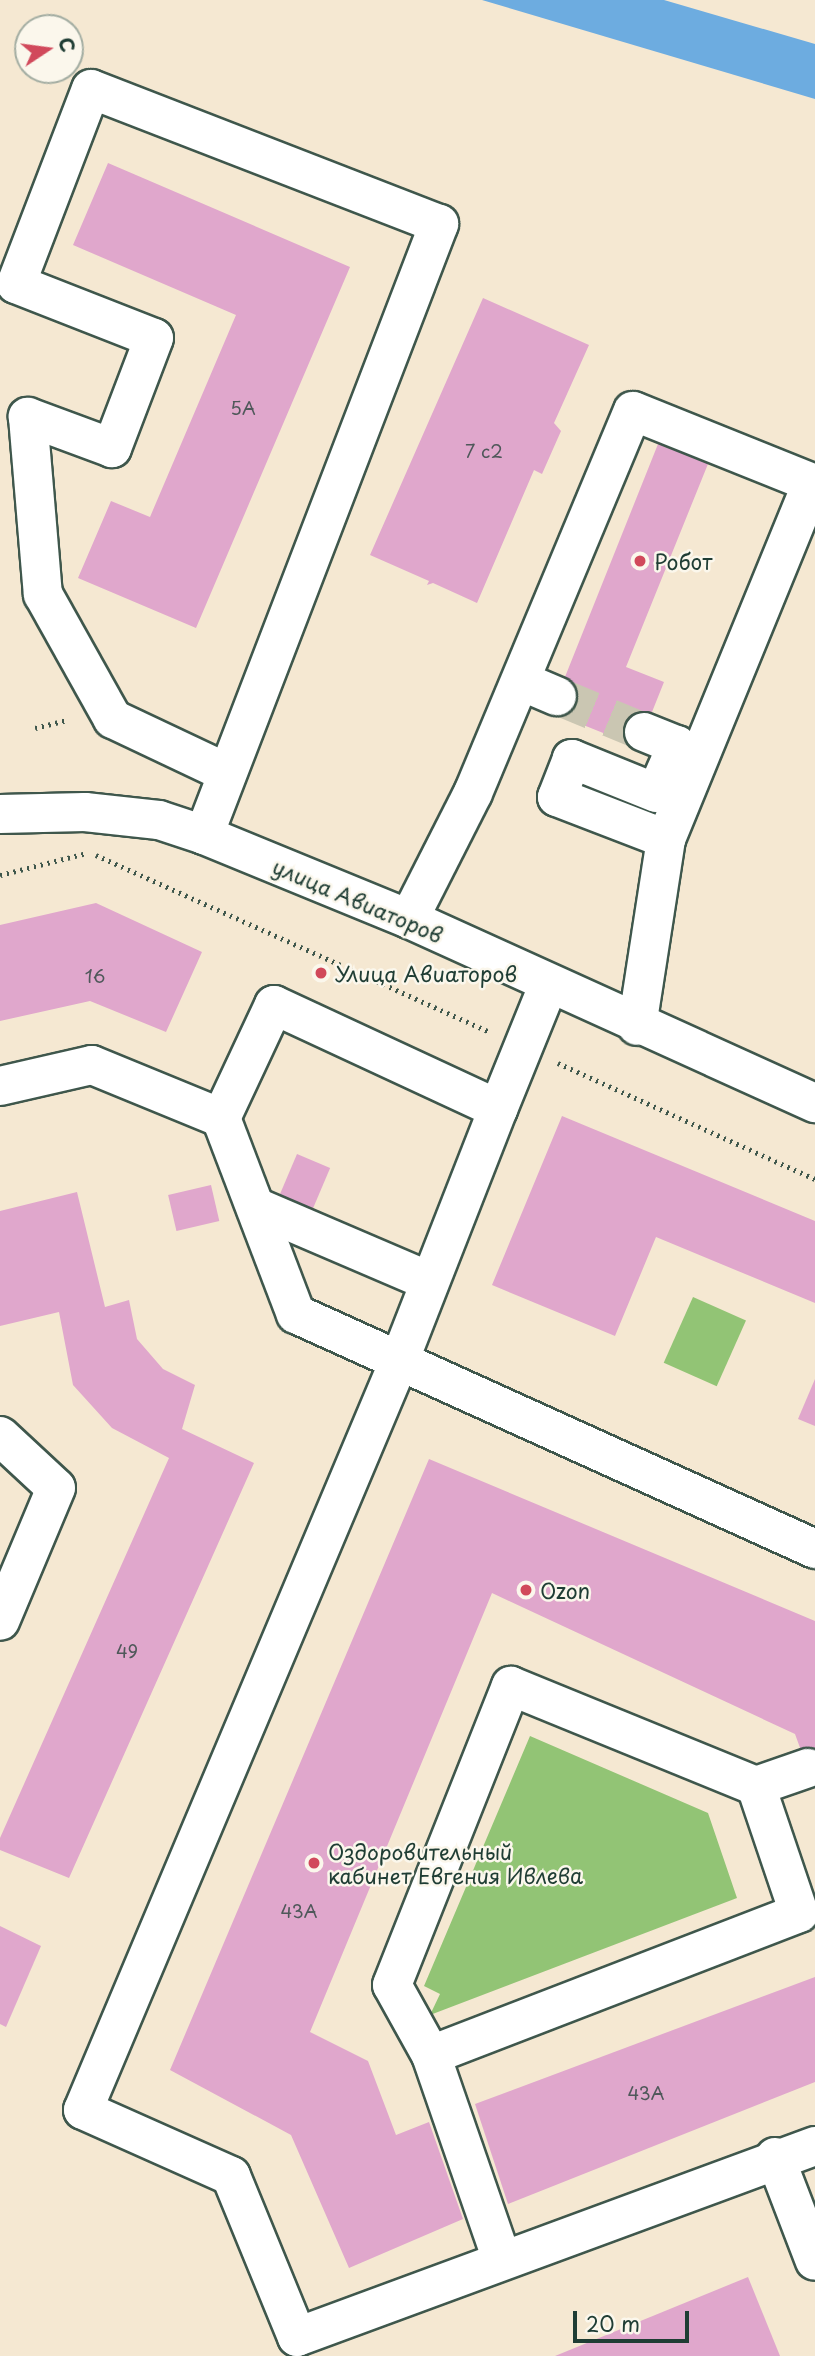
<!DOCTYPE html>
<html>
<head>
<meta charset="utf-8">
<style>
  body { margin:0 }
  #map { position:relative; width:815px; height:2356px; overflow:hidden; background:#f5e8d2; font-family:"Playpen Sans",sans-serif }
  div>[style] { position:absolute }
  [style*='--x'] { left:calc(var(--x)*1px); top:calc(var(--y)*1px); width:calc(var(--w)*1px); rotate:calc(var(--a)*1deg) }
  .green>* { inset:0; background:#92c475; transform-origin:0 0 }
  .water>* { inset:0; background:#6dace0 }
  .building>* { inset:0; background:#e0a7cc; transform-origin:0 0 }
  .minor-tunnel>* { height:38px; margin-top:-19px; transform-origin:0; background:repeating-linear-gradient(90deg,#cac6b2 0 38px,transparent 0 57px) }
  .path>* { height:4.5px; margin-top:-2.25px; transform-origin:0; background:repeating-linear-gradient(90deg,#3f574c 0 2px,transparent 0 7px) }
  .roads { filter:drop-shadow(2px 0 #3f574c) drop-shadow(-2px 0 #3f574c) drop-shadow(0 2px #3f574c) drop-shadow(0 -2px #3f574c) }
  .minor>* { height:38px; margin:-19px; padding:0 19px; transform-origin:19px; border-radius:19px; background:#fff }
  .dots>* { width:19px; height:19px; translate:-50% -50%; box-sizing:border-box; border:4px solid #fbf7ec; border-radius:50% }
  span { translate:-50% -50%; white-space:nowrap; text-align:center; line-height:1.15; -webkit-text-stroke:5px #fbf7ec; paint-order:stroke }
  .number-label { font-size:18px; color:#4f585a }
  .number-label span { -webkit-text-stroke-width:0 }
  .poi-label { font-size:21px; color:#1f3d34 }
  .left { translate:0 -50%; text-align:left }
  .street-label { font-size:21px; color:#1f3d34 }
  .north { position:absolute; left:14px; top:14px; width:70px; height:70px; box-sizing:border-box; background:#fbf7ec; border:2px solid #a3ada2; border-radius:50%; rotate:77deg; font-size:19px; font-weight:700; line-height:28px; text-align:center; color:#1f3d34 }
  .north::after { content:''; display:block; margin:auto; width:24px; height:32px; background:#d1495b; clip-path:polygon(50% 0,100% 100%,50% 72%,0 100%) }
  .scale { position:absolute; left:573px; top:2311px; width:116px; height:32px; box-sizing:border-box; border:4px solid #1f3d34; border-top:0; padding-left:9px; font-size:21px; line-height:24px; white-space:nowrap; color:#1f3d34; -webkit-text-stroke:5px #fbf7ec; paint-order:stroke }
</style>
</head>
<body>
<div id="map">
  <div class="green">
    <div style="left:693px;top:1297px;width:58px;height:72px;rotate:24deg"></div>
    <div style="clip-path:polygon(530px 1736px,708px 1813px,737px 1898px,430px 2015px,440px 1994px,424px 1986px)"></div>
  </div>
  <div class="water">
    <div style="clip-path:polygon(482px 0,664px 0,815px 44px,815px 99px)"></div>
  </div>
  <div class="building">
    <div style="clip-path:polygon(108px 163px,350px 267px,196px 628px,78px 578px,111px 501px,150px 517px,236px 315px,73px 245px)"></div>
    <div style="clip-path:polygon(483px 298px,589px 345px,554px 423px,561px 431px,542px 474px,534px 470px,477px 603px,433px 583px,427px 585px,429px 581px,370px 555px)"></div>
    <div style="clip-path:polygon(662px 434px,712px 454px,626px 667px,664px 682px,638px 747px,551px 712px)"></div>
    <div style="clip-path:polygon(96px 903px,202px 952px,166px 1032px,90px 1001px,0 1021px,0 925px)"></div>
    <div style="clip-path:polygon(562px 1116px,815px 1221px,815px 1303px,656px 1237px,615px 1336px,492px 1285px)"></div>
    <div style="left:297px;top:1154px;width:36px;height:44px;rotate:23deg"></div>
    <div style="left:211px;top:1185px;width:37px;height:44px;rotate:77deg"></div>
    <div style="clip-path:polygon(77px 1192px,105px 1307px,129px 1300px,137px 1339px,163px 1369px,195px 1385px,182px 1429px,254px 1463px,69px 1878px,0 1850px,0 1838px,169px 1458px,112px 1428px,73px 1385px,59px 1312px,0 1326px,0 1211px)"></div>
    <div style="clip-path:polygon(815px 1379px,815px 1426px,798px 1419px)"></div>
    <div style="clip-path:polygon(429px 1459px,815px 1621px,815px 1789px,795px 1734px,492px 1593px,310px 2032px,368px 2061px,396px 2135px,429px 2122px,463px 2219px,349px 2268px,291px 2135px,170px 2070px)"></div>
    <div style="clip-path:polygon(0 1926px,41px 1946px,6px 2027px,0 2024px)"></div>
    <div style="clip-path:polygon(815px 1977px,815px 2082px,508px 2204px,475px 2104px)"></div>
    <div style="clip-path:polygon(748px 2277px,780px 2356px,555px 2356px)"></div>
  </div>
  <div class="minor-tunnel">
    <div style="--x:557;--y:696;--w:94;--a:22.5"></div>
  </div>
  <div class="path">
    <div style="--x:35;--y:728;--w:34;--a:-14"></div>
    <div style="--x:96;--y:855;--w:432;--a:24.2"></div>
    <div style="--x:0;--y:875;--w:90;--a:-14.2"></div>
    <div style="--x:558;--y:1063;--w:282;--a:24.3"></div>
  </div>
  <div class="roads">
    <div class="minor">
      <div style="--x:521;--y:681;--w:39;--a:23"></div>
      <div style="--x:644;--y:732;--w:35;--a:22"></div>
      <div style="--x:677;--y:745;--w:52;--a:113.6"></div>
      <div style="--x:656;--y:793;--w:91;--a:-158"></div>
      <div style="--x:572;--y:759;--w:41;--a:111.5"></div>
      <div style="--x:557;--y:797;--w:117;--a:21.1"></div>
      <div style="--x:0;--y:814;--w:85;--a:-1.3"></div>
      <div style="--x:85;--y:812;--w:74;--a:6.2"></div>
      <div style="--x:159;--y:820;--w:47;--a:18.4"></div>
      <div style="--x:204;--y:835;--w:222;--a:22.3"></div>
      <div style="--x:409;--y:919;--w:446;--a:24.4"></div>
      <div style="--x:204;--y:835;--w:655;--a:-68.96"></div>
      <div style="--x:439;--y:224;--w:373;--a:-158.8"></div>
      <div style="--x:91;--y:89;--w:209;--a:111"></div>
      <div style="--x:16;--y:284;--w:148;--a:21.4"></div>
      <div style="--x:154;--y:338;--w:118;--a:110.9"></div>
      <div style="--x:112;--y:448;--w:90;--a:-159.7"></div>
      <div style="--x:28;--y:417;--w:178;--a:85.2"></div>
      <div style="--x:43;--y:594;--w:143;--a:60.8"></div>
      <div style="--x:113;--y:719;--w:126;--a:25.3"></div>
      <div style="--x:409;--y:919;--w:141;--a:-63.1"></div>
      <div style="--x:473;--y:793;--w:414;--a:-67.3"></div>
      <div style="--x:633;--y:411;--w:193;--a:21.9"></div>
      <div style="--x:812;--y:483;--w:385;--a:112.3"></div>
      <div style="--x:666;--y:839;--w:189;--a:98.8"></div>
      <div style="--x:548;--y:986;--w:133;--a:112.1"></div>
      <div style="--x:498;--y:1109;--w:247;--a:-155.1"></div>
      <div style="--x:274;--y:1005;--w:125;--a:115.1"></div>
      <div style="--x:221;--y:1118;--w:210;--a:69.1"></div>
      <div style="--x:296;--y:1314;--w:570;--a:24.36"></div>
      <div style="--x:0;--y:1086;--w:94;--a:-12.9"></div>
      <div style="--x:92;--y:1065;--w:139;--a:22.3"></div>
      <div style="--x:498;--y:1109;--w:269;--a:111.4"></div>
      <div style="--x:400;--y:1359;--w:815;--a:112.88"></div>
      <div style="--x:83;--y:2110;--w:162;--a:24"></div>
      <div style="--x:231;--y:2176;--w:174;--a:67.7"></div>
      <div style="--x:297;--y:2337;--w:552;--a:-20.24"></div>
      <div style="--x:256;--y:1207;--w:188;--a:23.2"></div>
      <div style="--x:0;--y:1436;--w:76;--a:42.9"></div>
      <div style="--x:56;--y:1488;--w:144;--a:112.8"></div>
      <div style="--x:756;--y:1786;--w:55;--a:-19.1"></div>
      <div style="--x:431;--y:2055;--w:80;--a:-119.1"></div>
      <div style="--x:392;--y:1985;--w:322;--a:-68.3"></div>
      <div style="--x:511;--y:1686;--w:265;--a:22.2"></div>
      <div style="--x:756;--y:1786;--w:134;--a:71.3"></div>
      <div style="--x:799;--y:1913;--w:394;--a:158.9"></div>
      <div style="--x:431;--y:2055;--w:217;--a:70.9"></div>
      <div style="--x:775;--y:2157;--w:111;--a:69"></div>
    </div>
  </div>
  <div class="dots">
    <div style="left:640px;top:561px;background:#d1495b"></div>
    <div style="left:321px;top:973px;background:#d1495b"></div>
    <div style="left:526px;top:1590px;background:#d1495b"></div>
    <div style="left:314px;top:1863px;background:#d1495b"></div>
  </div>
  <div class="number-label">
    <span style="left:243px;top:408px">5А</span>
    <span style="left:484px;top:451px">7 с2</span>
    <span style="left:95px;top:976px">16</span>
    <span style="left:127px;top:1651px">49</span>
    <span style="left:299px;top:1911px">43А</span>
    <span style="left:646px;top:2093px">43А</span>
  </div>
  <div class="poi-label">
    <span class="left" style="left:654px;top:561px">Робот</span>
    <span class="left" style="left:335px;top:973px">Улица Авиаторов</span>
    <span class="left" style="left:540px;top:1590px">Ozon</span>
    <span class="left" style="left:328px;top:1863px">Оздоровительный<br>кабинет Евгения Ивлева</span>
  </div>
  <div class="street-label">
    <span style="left:358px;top:900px;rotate:23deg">улица Авиаторов</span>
  </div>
  <div class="north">С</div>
  <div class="scale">20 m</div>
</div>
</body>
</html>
